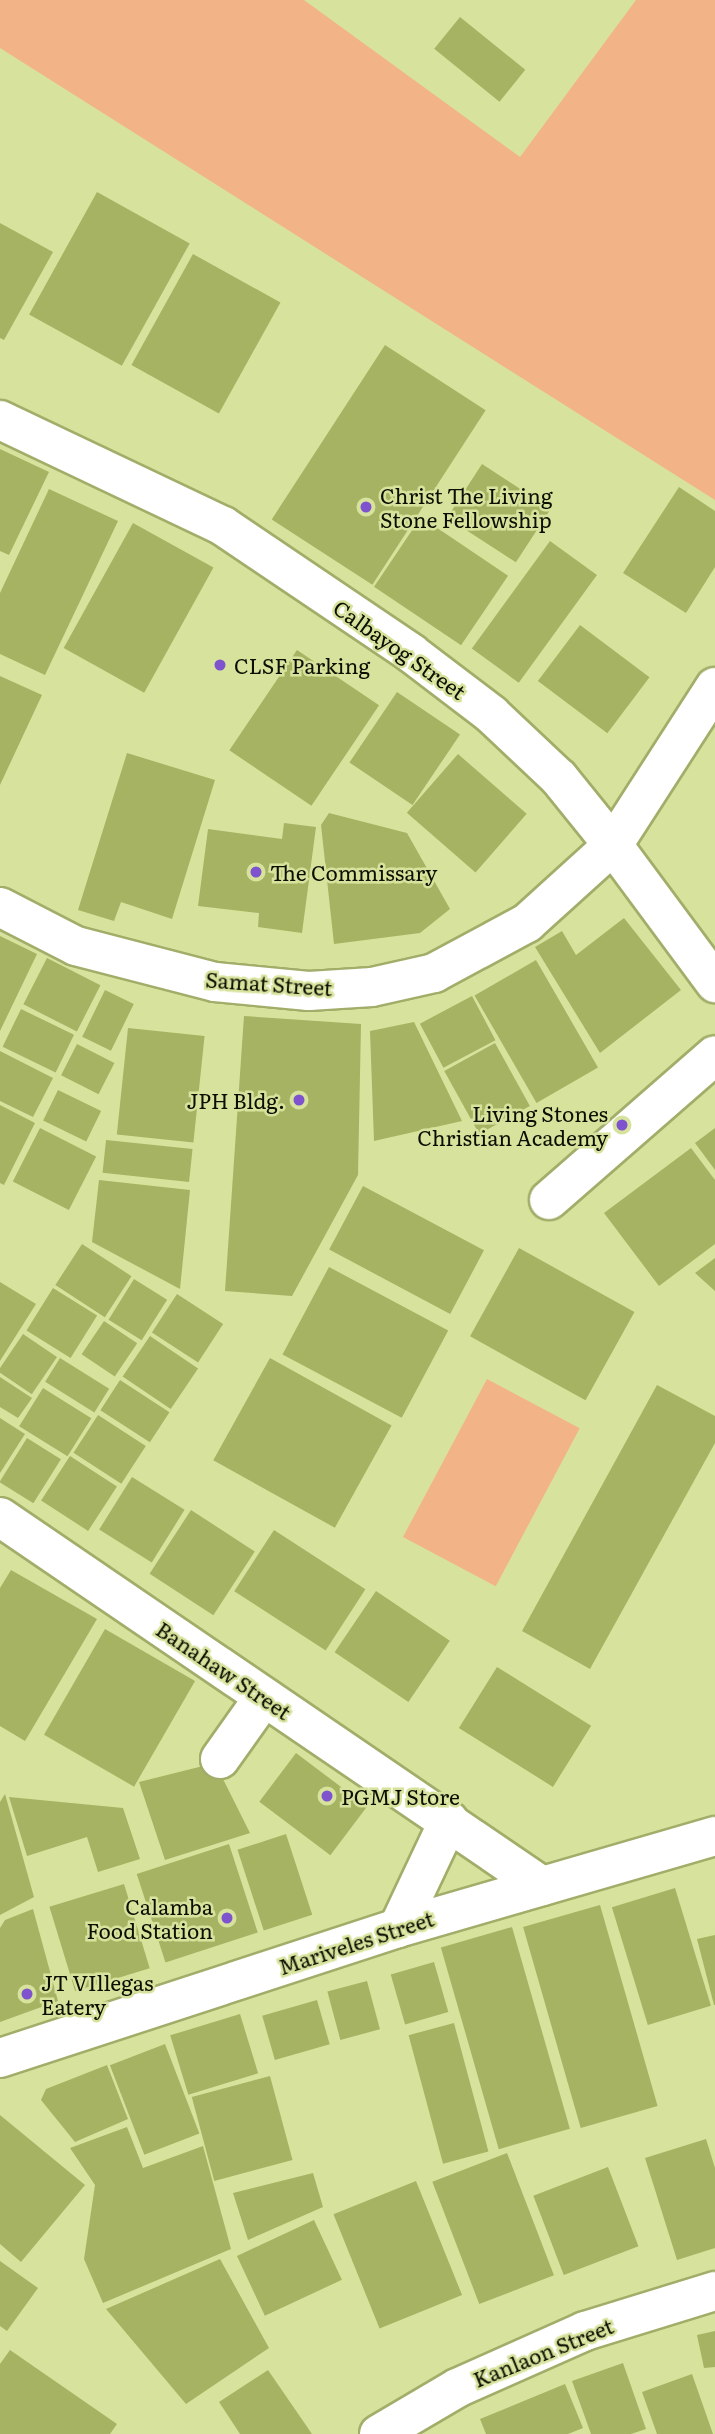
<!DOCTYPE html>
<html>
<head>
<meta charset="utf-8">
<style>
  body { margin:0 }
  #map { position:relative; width:715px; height:2434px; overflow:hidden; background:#d7e39d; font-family:Literata,serif }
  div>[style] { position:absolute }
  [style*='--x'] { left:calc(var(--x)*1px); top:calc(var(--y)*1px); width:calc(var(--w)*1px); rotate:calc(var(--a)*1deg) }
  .green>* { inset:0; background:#f2b387; transform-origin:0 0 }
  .building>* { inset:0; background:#a6b362; transform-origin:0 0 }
  .roads { filter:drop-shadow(2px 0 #a2ad69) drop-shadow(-2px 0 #a2ad69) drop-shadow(0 2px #a2ad69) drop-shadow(0 -2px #a2ad69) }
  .minor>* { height:38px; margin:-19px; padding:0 19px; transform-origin:19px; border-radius:19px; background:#fff }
  .dots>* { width:19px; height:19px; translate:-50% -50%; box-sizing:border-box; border:4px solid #d7e39d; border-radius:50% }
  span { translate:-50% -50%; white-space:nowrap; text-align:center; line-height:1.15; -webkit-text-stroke:5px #d7e39d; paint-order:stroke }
  .poi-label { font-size:21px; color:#0b0e00 }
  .left { translate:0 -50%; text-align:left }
  .right { translate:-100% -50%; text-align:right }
  .street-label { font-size:21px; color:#0b0e00 }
</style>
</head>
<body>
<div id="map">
  <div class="green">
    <div style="clip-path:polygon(0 0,304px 0,520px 157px,636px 0,715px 0,715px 500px,0 48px)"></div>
    <div style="left:487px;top:1379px;width:105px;height:179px;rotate:28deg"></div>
  </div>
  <div class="building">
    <div style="left:460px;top:17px;width:84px;height:41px;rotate:39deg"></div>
    <div style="left:97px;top:192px;width:106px;height:140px;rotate:29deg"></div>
    <div style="clip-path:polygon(0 223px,53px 252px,4px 340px,0 338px)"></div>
    <div style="left:193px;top:254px;width:100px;height:127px;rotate:29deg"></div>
    <div style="left:385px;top:345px;width:120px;height:208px;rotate:33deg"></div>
    <div style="clip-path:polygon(0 449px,49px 472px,9px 555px,0 551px)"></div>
    <div style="left:482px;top:464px;width:82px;height:64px;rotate:33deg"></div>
    <div style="clip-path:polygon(679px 487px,715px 511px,715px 567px,686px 613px,623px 573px)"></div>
    <div style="clip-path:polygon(49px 489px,118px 521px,45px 675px,0 654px,0 593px)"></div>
    <div style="left:421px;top:517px;width:105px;height:84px;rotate:34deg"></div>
    <div style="left:133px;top:523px;width:92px;height:143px;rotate:29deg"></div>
    <div style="left:550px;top:541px;width:58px;height:133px;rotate:36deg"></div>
    <div style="left:580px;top:625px;width:87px;height:70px;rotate:37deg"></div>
    <div style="left:297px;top:650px;width:99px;height:121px;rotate:34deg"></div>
    <div style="clip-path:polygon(0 676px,42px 695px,0 785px)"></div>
    <div style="left:397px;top:692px;width:76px;height:85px;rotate:34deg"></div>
    <div style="clip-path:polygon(127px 753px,215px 780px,172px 919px,121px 902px,114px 921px,78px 910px)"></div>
    <div style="left:458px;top:754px;width:91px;height:78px;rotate:41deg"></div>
    <div style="clip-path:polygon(329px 813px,407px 833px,450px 909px,420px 933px,334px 944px,321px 825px)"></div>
    <div style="clip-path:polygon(284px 823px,316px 827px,302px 933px,258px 927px,259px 913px,198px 906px,208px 829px,282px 839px)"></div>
    <div style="clip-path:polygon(624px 918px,681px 990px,600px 1053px,535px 947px,562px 931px,576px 955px)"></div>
    <div style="clip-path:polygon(0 936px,37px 954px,0 1031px)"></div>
    <div style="left:47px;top:958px;width:60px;height:52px;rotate:27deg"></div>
    <div style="left:536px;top:960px;width:124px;height:71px;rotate:60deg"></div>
    <div style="left:105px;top:990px;width:32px;height:52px;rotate:26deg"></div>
    <div style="left:472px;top:996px;width:50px;height:59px;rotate:62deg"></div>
    <div style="left:21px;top:1009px;width:59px;height:42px;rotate:26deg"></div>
    <div style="clip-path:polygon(244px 1016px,361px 1024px,358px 1175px,292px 1296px,225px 1291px)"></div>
    <div style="clip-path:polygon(414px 1022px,462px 1121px,374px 1141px,370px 1031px)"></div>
    <div style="left:128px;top:1028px;width:77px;height:107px;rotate:6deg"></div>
    <div style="left:495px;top:1043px;width:72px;height:58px;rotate:61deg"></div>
    <div style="left:77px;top:1044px;width:42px;height:35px;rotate:27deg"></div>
    <div style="clip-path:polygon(0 1051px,53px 1078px,33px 1117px,0 1101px)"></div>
    <div style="left:58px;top:1090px;width:48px;height:34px;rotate:26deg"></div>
    <div style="clip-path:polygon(0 1105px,35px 1123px,4px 1185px,0 1183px)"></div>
    <div style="left:40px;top:1128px;width:63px;height:60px;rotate:27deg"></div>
    <div style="clip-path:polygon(715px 1128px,715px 1170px,695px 1143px)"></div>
    <div style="left:106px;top:1140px;width:87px;height:33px;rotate:6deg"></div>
    <div style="clip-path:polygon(691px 1148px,715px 1180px,715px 1244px,659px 1286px,604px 1213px)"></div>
    <div style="clip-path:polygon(99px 1180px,190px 1190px,180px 1289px,92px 1242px)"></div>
    <div style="left:363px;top:1186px;width:137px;height:72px;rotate:28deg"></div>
    <div style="left:82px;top:1244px;width:59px;height:49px;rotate:33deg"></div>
    <div style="left:519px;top:1248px;width:132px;height:101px;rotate:29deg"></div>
    <div style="clip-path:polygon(715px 1258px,715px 1291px,695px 1273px)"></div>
    <div style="left:329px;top:1267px;width:135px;height:99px;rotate:28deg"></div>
    <div style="left:134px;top:1279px;width:39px;height:48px;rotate:32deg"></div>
    <div style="clip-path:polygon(0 1282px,36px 1304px,0 1361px)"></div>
    <div style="left:53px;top:1288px;width:52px;height:50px;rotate:32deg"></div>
    <div style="left:177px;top:1294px;width:55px;height:46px;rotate:33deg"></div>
    <div style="left:104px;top:1321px;width:40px;height:40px;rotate:34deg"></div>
    <div style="left:23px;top:1334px;width:41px;height:45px;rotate:34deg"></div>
    <div style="left:150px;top:1336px;width:58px;height:49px;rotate:34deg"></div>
    <div style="left:60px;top:1358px;width:58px;height:28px;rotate:32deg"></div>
    <div style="left:270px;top:1358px;width:139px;height:117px;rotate:29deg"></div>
    <div style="clip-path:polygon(0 1377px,32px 1398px,18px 1418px,0 1407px)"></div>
    <div style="left:120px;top:1380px;width:59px;height:36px;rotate:33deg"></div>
    <div style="clip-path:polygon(657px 1385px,715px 1416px,715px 1443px,590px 1669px,522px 1631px)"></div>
    <div style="left:43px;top:1388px;width:57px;height:45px;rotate:32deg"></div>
    <div style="left:98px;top:1415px;width:57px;height:45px;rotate:33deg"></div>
    <div style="clip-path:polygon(0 1418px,25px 1434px,0 1473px)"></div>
    <div style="left:27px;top:1438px;width:40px;height:52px;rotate:32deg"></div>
    <div style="left:70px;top:1456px;width:56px;height:53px;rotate:33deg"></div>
    <div style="left:132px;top:1477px;width:62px;height:62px;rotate:32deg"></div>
    <div style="left:191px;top:1510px;width:76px;height:76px;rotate:33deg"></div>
    <div style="left:274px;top:1530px;width:109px;height:73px;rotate:33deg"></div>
    <div style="clip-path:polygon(11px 1570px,97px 1619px,25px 1741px,0 1726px,0 1588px)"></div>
    <div style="left:376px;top:1591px;width:89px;height:74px;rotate:34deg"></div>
    <div style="left:105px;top:1629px;width:104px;height:122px;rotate:30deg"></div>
    <div style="left:497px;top:1667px;width:111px;height:72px;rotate:32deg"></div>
    <div style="left:296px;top:1753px;width:89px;height:61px;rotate:37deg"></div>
    <div style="clip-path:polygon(215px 1763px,250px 1833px,165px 1860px,139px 1782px)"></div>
    <div style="clip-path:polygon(5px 1794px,34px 1897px,0 1915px,0 1802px)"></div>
    <div style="clip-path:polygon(9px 1797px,123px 1808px,140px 1859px,98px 1872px,87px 1837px,27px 1856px)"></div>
    <div style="left:286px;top:1834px;width:85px;height:51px;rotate:72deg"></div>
    <div style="left:229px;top:1844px;width:93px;height:97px;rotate:72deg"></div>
    <div style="left:124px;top:1884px;width:88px;height:78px;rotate:73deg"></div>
    <div style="left:675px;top:1888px;width:123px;height:66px;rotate:73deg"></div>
    <div style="left:600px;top:1905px;width:209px;height:80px;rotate:74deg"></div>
    <div style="clip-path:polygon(33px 1909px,58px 2001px,0 2022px,0 1928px,5px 1920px)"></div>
    <div style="left:512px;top:1927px;width:210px;height:74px;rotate:74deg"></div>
    <div style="clip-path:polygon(715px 1935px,715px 2005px,714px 2005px,697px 1939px)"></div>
    <div style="left:434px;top:1962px;width:52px;height:45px;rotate:74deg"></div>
    <div style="left:367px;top:1981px;width:50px;height:41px;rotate:75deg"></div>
    <div style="left:317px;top:2000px;width:46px;height:57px;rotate:74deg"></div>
    <div style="left:240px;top:2014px;width:62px;height:73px;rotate:73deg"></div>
    <div style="left:454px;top:2023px;width:133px;height:47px;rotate:75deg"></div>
    <div style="left:165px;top:2044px;width:96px;height:59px;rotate:69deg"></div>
    <div style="clip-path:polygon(107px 2065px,128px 2119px,75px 2142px,41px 2100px,46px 2089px)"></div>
    <div style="left:270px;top:2076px;width:87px;height:81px;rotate:75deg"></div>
    <div style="clip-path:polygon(0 2115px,85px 2185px,21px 2262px,0 2244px)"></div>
    <div style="clip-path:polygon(127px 2127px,143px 2168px,203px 2146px,231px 2249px,103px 2303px,84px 2259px,95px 2185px,70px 2148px)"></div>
    <div style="clip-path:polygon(706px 2139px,715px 2168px,715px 2248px,677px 2260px,645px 2158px)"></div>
    <div style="left:507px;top:2153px;width:131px;height:80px;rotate:69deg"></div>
    <div style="left:608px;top:2167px;width:85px;height:80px;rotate:69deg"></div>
    <div style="clip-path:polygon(313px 2173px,323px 2207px,248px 2240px,233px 2193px)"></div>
    <div style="left:416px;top:2181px;width:123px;height:89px;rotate:68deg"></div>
    <div style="left:314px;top:2220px;width:66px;height:85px;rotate:65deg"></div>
    <div style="clip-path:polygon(220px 2259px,269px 2348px,186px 2404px,106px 2309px)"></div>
    <div style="clip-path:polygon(0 2261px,38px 2288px,7px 2331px,0 2326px)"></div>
    <div style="clip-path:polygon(715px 2331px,715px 2367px,704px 2368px,697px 2335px)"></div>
    <div style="clip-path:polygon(10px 2350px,117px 2424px,110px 2434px,0 2434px,0 2364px)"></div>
    <div style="clip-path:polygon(623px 2363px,646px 2429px,631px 2434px,591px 2434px,572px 2381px)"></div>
    <div style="clip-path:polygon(268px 2370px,312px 2434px,240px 2434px,219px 2402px)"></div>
    <div style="clip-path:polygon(692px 2374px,713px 2434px,657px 2434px,642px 2392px)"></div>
    <div style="clip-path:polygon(565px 2384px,583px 2428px,568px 2434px,486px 2434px,480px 2419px)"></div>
  </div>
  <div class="roads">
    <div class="minor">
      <div style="--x:0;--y:420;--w:247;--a:25.4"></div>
      <div style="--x:223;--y:526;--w:227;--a:34"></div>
      <div style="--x:411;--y:653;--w:101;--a:37.3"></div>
      <div style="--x:491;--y:714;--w:93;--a:43.3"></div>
      <div style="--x:559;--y:778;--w:86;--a:51.1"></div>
      <div style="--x:613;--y:845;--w:172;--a:53.5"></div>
      <div style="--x:0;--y:907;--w:85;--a:27.2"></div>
      <div style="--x:76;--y:946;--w:144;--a:14.5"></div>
      <div style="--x:215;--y:982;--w:94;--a:5.5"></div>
      <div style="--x:309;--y:991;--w:63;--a:-3.6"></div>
      <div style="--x:372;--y:987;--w:64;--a:-12.7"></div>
      <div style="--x:434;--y:973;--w:106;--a:-28.3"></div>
      <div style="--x:527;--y:923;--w:116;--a:-42.2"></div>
      <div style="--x:613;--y:845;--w:188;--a:-57.2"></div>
      <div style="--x:549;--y:1200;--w:220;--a:-41.1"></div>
      <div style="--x:0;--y:1517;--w:656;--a:34.25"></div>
      <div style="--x:220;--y:1759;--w:76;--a:-54.6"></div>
      <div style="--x:398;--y:1928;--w:119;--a:-64.7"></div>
      <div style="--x:0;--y:2058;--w:419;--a:-18.1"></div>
      <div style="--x:398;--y:1928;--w:330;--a:-16.2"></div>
      <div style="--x:379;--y:2434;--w:91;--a:-30.5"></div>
      <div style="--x:457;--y:2388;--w:140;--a:-24"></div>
      <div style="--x:585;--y:2331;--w:136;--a:-17.1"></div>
    </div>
  </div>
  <div class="dots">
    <div style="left:366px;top:507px;background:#7e53cd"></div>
    <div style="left:220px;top:665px;background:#7e53cd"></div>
    <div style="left:256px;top:872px;background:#7e53cd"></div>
    <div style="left:299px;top:1100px;background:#7e53cd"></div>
    <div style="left:622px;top:1125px;background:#7e53cd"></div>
    <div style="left:327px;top:1796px;background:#7e53cd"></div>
    <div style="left:227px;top:1918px;background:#7e53cd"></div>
    <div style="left:27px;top:1994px;background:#7e53cd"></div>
  </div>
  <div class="poi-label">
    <span class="left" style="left:380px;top:507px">Christ The Living<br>Stone Fellowship</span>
    <span class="left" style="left:234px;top:665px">CLSF Parking</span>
    <span class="left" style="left:270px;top:872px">The Commissary</span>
    <span class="right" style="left:285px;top:1100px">JPH Bldg.</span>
    <span class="right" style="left:608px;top:1125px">Living Stones<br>Christian Academy</span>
    <span class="left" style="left:341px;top:1796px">PGMJ Store</span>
    <span class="right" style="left:213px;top:1918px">Calamba<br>Food Station</span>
    <span class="left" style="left:41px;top:1994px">JT VIllegas<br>Eatery</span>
  </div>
  <div class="street-label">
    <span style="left:400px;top:649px;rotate:35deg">Calbayog Street</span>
    <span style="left:269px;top:983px;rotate:4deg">Samat Street</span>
    <span style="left:224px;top:1670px;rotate:34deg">Banahaw Street</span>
    <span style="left:356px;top:1942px;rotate:-18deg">Mariveles Street</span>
    <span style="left:543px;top:2352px;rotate:-22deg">Kanlaon Street</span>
  </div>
</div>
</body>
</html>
